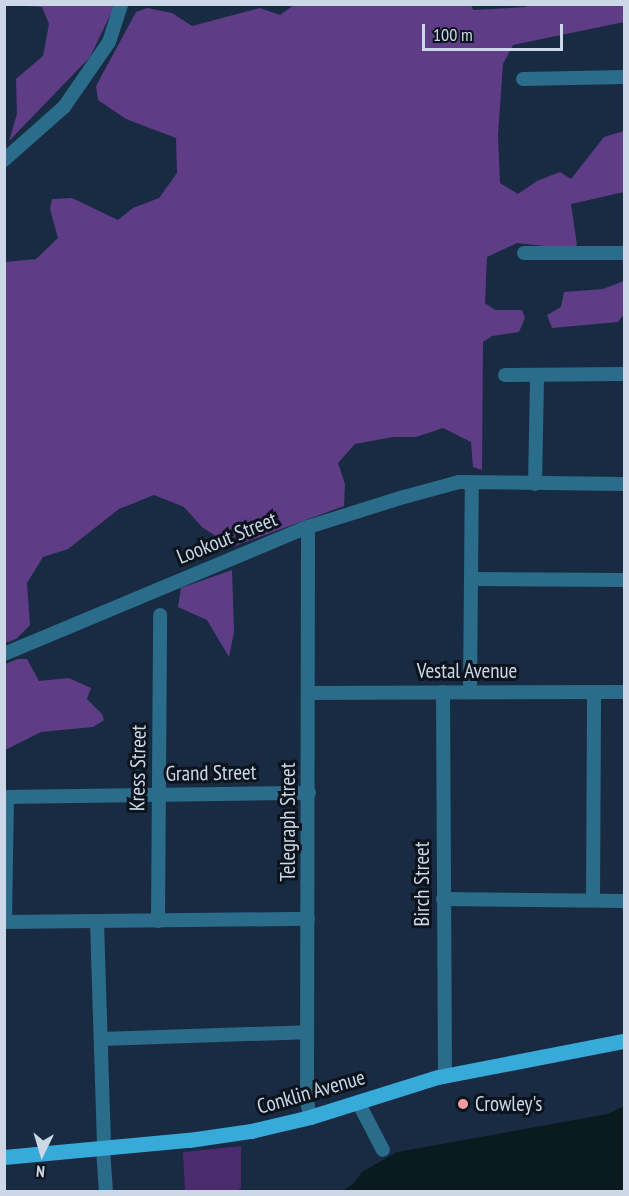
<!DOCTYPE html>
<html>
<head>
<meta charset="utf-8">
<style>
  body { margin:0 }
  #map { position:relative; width:629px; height:1196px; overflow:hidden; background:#182b42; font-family:"PT Sans Narrow",sans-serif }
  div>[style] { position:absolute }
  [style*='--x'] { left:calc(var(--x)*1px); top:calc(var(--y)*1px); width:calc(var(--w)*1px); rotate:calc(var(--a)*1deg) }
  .green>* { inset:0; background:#4a2c6e }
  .forest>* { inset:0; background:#5e3d86 }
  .water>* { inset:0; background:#091b1e }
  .minor>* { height:14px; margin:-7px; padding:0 7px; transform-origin:7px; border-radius:7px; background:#2a6c89 }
  .major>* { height:15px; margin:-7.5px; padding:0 7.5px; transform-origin:7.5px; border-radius:7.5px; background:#37aada }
  .dots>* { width:16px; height:16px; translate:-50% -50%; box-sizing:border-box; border:3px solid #0b131d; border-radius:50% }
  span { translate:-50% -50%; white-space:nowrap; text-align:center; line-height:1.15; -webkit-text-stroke:6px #0b131d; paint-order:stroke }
  .street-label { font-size:21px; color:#ccd8e7 }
  .poi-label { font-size:21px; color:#ccd8e7 }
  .left { translate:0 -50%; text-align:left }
  .frame { position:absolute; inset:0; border:6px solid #ccd8e7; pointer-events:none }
  .north { position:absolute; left:12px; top:1124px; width:60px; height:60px; -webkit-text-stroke:4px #0b131d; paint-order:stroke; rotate:185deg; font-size:16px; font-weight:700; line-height:24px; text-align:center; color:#ccd8e7 }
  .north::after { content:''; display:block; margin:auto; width:21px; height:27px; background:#ccd8e7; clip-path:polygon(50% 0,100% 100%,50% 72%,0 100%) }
  .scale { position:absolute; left:422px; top:24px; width:141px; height:27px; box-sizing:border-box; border:3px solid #ccd8e7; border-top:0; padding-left:8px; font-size:18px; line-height:21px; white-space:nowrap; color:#ccd8e7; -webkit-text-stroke:4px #0b131d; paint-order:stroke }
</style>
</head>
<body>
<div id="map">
  <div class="green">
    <div style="clip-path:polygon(241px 1146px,241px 1188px,236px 1191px,185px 1191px,183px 1152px)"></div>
  </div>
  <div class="forest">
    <div style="clip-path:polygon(471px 4px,473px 10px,526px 7px,529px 4px,624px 5px,624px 22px,513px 45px,503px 64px,498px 135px,500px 183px,518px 194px,537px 181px,560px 172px,571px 179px,604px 137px,624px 131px,624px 192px,571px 204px,577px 245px,571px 249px,517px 243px,487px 257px,485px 303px,495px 310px,522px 310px,525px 318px,519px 332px,492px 336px,483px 342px,482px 470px,473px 467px,471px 442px,443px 428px,416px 437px,393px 437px,355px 444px,338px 463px,345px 484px,344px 506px,232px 547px,202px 527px,184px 507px,154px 495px,119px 509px,68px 549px,43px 557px,27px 583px,30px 625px,16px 639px,5px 643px,5px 262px,36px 259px,58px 238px,50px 209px,52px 199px,72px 198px,118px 220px,133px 208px,159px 198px,177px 173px,176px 138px,126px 119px,98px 100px,96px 86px,136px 12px,147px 8px,172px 13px,192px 26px,260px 8px,280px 15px,294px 5px)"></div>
    <div style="clip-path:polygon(11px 5px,115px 5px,90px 57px,9px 141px,17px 114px,16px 79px,43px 56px,49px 24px,42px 7px)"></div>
    <div style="clip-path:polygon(624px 281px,624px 314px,618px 322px,552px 328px,547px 315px,561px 307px,564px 292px,603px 289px)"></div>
    <div style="clip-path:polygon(232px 570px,234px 632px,229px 657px,207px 620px,178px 607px,181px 588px)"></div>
    <div style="clip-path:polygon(18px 659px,27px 659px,39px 681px,69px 678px,91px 688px,87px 699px,102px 714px,104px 720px,93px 727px,41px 732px,5px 750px,5px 664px)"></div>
  </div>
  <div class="water">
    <div style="clip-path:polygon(624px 1106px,624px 1191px,342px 1191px,352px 1185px,362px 1172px,397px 1152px,608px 1114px)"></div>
  </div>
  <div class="minor">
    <div style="--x:523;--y:79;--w:101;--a:-1.1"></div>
    <div style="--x:4;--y:160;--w:80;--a:-41.5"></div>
    <div style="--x:64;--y:107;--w:79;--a:-55.3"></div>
    <div style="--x:109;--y:42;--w:40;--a:-72"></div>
    <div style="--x:524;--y:253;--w:100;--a:0"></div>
    <div style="--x:505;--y:375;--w:119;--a:-0.5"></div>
    <div style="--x:535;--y:484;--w:109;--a:-88.9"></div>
    <div style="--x:308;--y:527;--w:574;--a:90.1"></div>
    <div style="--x:307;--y:1101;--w:16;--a:79"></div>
    <div style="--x:471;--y:579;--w:153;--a:0.4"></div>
    <div style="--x:4;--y:654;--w:329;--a:-22.7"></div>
    <div style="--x:308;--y:527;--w:101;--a:-17.4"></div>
    <div style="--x:404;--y:497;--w:57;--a:-15.3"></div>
    <div style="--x:459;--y:482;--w:165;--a:0.7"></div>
    <div style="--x:443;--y:692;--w:383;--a:89.7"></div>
    <div style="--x:470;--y:692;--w:210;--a:-89.5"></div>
    <div style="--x:309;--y:693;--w:315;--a:-0.2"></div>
    <div style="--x:4;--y:797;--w:305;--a:-0.8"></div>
    <div style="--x:443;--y:899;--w:181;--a:0.6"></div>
    <div style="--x:593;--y:900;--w:208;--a:-89.7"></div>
    <div style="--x:158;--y:921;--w:306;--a:-89.6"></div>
    <div style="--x:4;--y:922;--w:304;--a:-0.6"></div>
    <div style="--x:5;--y:922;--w:125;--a:-89.1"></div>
    <div style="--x:97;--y:922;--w:227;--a:88.2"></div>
    <div style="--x:101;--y:1039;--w:206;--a:-1.9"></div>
    <div style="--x:358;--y:1102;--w:54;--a:62.5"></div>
    <div style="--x:103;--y:1149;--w:43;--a:86"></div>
  </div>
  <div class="major">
    <div style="--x:4;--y:1157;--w:186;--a:-5.3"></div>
    <div style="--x:189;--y:1140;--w:63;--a:-8.3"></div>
    <div style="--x:251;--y:1131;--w:61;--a:-13.3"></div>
    <div style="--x:310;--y:1117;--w:134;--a:-17.4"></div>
    <div style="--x:438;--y:1077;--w:189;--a:-11"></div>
  </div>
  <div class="dots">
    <div style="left:463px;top:1104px;background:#f49aa3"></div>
  </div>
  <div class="street-label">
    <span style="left:227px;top:538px;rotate:-22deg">Lookout Street</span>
    <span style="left:467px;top:671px">Vestal Avenue</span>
    <span style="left:138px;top:768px;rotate:-89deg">Kress Street</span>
    <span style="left:211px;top:773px;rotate:-1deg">Grand Street</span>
    <span style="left:288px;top:822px;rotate:-90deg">Telegraph Street</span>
    <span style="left:422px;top:884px;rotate:-90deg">Birch Street</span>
    <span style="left:311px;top:1092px;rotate:-16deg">Conklin Avenue</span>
  </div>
  <div class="poi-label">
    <span class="left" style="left:475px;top:1104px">Crowley's</span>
  </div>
  <div class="frame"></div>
  <div class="north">N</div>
  <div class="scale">100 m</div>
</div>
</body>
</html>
